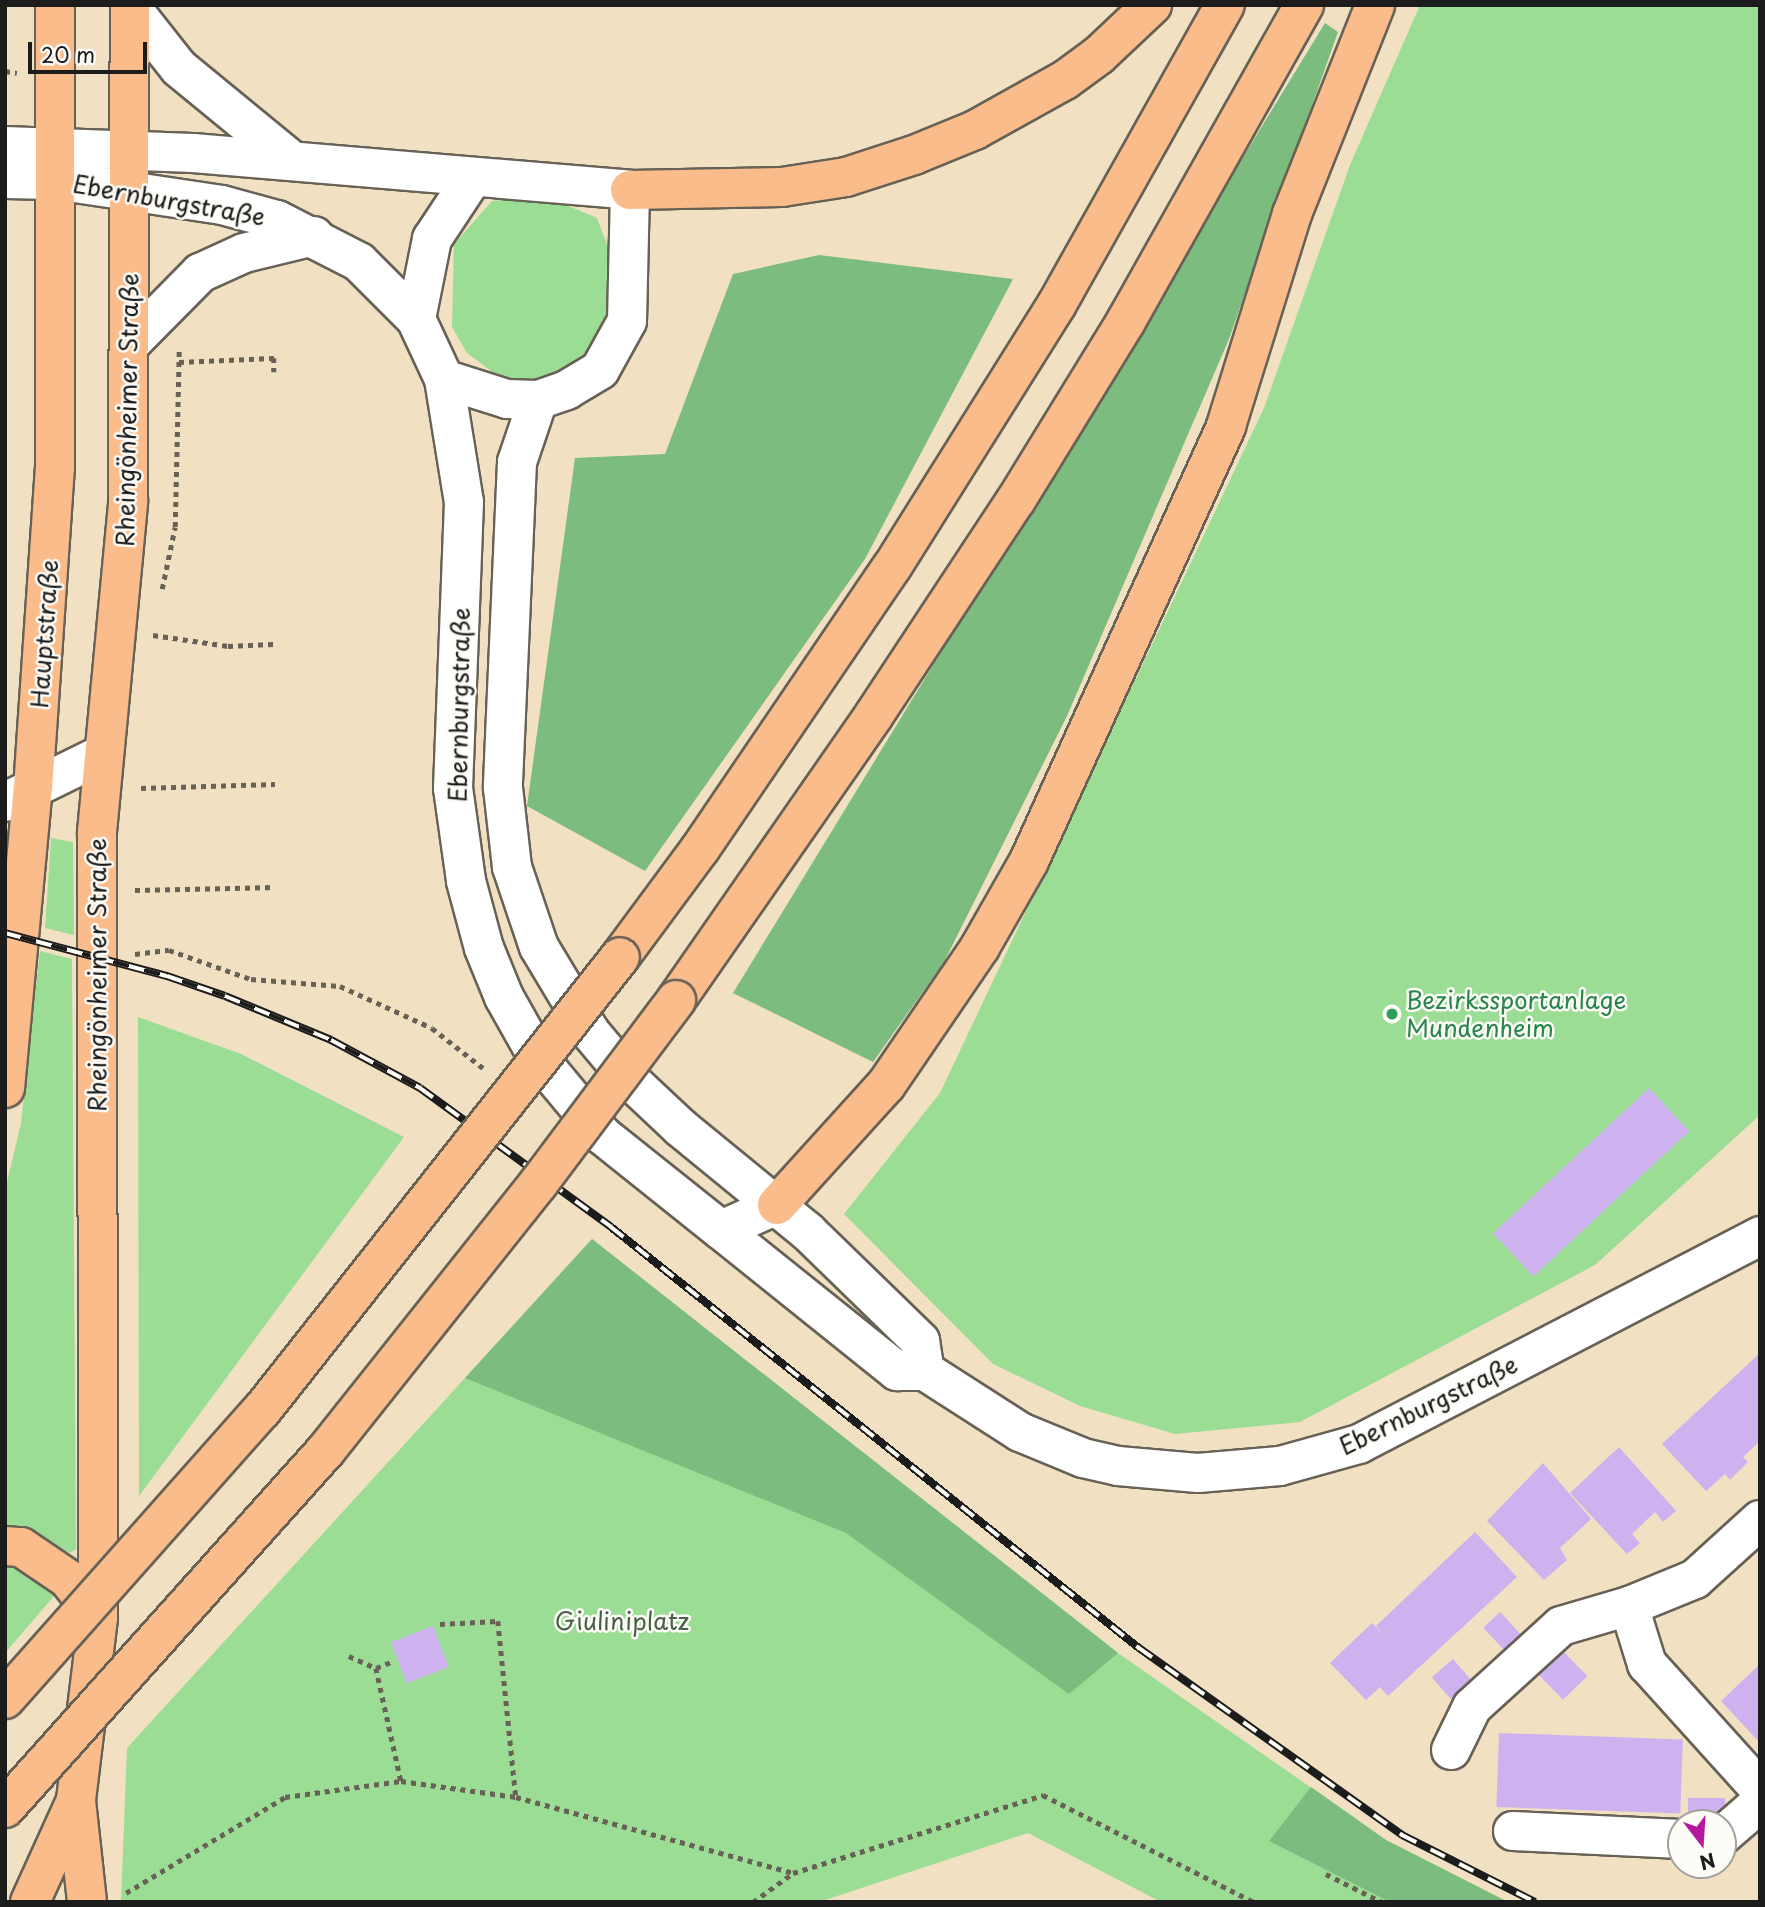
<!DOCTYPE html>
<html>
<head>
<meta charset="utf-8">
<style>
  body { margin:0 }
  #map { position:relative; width:1765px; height:1907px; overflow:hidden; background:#f1e0c2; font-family:"Playpen Sans",sans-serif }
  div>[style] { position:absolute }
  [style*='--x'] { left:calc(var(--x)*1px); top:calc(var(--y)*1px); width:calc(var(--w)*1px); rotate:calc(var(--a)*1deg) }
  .green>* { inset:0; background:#9bdd94 }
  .forest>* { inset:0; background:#7cbc7e }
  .building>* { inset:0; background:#ceb2f0; transform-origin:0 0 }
  .path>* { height:4.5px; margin-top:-2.25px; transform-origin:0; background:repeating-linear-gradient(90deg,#676156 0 5px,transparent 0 10px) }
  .roads { filter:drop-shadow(2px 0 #676156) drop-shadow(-2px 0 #676156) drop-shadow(0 2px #676156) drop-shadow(0 -2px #676156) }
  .minor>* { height:38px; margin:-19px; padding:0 19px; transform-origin:19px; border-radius:19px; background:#fff }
  .major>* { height:38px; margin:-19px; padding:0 19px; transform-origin:19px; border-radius:19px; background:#fabc8b }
  .highway>* { height:38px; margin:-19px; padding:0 19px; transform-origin:19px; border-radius:19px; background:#fabc8b }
  .rail>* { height:8px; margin-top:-4px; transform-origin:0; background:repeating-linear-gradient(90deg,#fdfcf7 0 16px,#1c1c1c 0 32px); box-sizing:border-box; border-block:2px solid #1c1c1c }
  .bridges { filter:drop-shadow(2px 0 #676156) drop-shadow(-2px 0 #676156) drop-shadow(0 2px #676156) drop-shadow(0 -2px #676156) }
  .highway-bridge>* { height:38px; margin:-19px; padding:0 19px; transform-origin:19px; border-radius:19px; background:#fabc8b }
  .dots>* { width:19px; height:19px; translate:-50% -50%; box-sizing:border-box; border:4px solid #fdfcf7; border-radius:50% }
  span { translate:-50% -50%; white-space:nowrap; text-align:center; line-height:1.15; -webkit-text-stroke:5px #fdfcf7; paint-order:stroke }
  .street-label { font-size:24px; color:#1c1c1c }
  .leisure-label { font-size:24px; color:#27864d }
  .left { translate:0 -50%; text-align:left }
  .park-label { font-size:24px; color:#486046 }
  .frame { position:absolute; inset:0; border:7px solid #1c1c1c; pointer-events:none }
  .north { position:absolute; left:1667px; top:1809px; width:70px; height:70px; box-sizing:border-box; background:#fdfcf7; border:2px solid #a3a29f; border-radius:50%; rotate:163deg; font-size:19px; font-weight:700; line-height:28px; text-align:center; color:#1c1c1c }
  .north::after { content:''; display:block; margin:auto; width:24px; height:32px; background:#b5179e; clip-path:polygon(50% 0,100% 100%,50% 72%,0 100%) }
  .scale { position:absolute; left:28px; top:42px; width:119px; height:32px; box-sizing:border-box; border:4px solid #1c1c1c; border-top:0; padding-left:9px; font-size:21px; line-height:24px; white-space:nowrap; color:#1c1c1c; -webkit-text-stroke:5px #fdfcf7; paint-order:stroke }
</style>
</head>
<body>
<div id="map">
  <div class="green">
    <div style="clip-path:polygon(1420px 5px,1760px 5px,1760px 1115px,1595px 1265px,1300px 1422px,1175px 1434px,1080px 1406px,993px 1364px,844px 1214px,940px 1093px,1264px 408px,1350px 165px)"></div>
    <div style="clip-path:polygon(545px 196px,597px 218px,612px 258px,610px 303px,590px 354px,566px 370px,536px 380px,499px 377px,467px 353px,452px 327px,454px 244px,492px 201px)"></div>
    <div style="clip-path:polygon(51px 838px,73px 842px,74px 935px,45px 928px)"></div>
    <div style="clip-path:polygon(40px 951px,72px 959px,76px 1549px,70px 1553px,41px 1537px,5px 1528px,5px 1191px,21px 1123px)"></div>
    <div style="clip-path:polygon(138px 1017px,241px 1054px,404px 1137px,139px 1496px)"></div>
    <div style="clip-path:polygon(592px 1239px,1118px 1653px,1386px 1840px,1508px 1902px,1161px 1902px,1028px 1833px,819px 1902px,121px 1902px,127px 1748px)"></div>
    <div style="clip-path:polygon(5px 1566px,22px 1569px,55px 1595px,5px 1653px)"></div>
  </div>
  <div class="forest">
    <div style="clip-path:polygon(1325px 23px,1338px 32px,1229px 339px,1067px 716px,944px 962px,873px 1062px,733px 993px)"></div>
    <div style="clip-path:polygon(819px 255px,1013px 279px,865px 559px,645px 871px,527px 806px,575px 458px,665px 454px,733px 274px)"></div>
    <div style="clip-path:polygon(592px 1239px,1118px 1653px,1069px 1694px,846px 1533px,465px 1378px)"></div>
    <div style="clip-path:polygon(1311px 1787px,1386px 1840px,1508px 1902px,1390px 1902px,1269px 1841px)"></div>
  </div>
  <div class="building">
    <div style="left:1649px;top:1088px;width:59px;height:213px;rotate:47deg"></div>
    <div style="clip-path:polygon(1760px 1353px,1760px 1441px,1743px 1457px,1748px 1462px,1730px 1480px,1725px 1474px,1706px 1491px,1662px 1444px)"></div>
    <div style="clip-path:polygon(1619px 1447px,1676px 1511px,1663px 1522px,1655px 1512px,1632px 1534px,1640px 1543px,1627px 1554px,1570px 1493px)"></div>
    <div style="clip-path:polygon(1543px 1463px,1591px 1519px,1560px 1548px,1567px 1560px,1544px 1580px,1487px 1521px)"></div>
    <div style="clip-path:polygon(1475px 1532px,1517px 1577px,1388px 1696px,1380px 1687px,1366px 1700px,1330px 1663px,1372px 1623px,1387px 1638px,1376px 1626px)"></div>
    <div style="left:1500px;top:1612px;width:33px;height:23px;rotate:47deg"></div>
    <div style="left:433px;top:1626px;width:44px;height:45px;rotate:69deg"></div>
    <div style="left:1563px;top:1651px;width:35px;height:34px;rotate:46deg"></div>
    <div style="left:1453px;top:1659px;width:29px;height:28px;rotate:49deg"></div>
    <div style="clip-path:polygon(1760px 1664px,1760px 1743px,1721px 1701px)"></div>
    <div style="left:1499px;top:1733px;width:184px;height:74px;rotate:2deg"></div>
    <div style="left:1688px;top:1798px;width:37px;height:17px"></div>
  </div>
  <div class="path">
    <div style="--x:5;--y:71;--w:12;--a:9"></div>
    <div style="--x:179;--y:362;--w:95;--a:-2.4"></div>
    <div style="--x:274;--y:358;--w:14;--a:90"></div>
    <div style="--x:162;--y:589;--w:63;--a:-78.2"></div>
    <div style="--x:175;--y:527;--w:177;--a:-88.7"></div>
    <div style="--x:153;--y:635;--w:76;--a:8.3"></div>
    <div style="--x:228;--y:646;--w:46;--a:-2.5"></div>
    <div style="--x:141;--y:788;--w:134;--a:-1.7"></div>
    <div style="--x:135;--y:890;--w:140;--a:-1.2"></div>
    <div style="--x:135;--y:954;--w:34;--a:-7"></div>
    <div style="--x:169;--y:950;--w:87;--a:19.5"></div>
    <div style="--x:251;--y:979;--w:89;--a:4.5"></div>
    <div style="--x:340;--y:986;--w:101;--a:24.5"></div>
    <div style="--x:432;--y:1028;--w:65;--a:38.1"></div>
    <div style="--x:440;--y:1624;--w:58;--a:-3"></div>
    <div style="--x:498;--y:1621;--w:177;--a:84.2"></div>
    <div style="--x:349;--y:1656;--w:30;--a:24"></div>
    <div style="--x:376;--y:1668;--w:116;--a:77.5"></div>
    <div style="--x:376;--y:1668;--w:16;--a:-22"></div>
    <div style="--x:1326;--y:1874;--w:63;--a:26.6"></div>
    <div style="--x:126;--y:1893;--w:186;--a:-31.1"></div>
    <div style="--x:285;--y:1797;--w:117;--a:-7.9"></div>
    <div style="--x:401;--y:1781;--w:116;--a:7.9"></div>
    <div style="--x:516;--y:1797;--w:287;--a:15.3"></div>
    <div style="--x:753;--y:1902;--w:49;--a:-35.9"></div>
    <div style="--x:793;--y:1873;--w:262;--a:-17.3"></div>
    <div style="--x:1043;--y:1795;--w:237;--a:26.9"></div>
  </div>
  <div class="roads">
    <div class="minor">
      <div style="--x:130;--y:6;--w:79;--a:51.7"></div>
      <div style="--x:179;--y:68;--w:145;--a:39.4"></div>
      <div style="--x:5;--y:146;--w:188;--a:2.1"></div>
      <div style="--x:193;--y:153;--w:439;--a:4.8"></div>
      <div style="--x:630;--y:190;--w:131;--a:91.3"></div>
      <div style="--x:627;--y:321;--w:56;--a:118.9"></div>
      <div style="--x:600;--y:370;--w:39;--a:149"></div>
      <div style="--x:567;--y:390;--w:31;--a:161"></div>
      <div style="--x:538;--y:400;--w:31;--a:-178"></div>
      <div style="--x:507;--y:399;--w:66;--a:-162.4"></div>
      <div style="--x:5;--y:179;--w:50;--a:1.1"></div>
      <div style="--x:55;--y:180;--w:169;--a:8.5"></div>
      <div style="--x:222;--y:205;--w:57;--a:15.3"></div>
      <div style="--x:277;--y:220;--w:92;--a:27.1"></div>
      <div style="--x:359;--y:262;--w:81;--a:45"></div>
      <div style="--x:416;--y:319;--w:66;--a:65"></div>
      <div style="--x:444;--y:379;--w:125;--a:80.8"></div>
      <div style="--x:464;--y:502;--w:286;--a:92.2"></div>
      <div style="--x:453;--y:788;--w:94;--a:82"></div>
      <div style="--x:466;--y:881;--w:69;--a:75"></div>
      <div style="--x:484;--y:948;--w:53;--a:67.8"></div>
      <div style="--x:504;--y:997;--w:71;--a:60.6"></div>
      <div style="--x:539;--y:1059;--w:99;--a:50.3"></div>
      <div style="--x:602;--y:1135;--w:152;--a:38.6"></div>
      <div style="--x:721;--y:1230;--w:61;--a:-24.1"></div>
      <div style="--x:416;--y:319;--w:82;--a:-78.7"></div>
      <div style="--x:432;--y:239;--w:74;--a:-56.5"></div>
      <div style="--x:130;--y:344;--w:100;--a:-45.4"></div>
      <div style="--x:200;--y:273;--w:48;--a:-24.4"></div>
      <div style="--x:244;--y:253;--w:72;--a:-13.7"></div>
      <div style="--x:538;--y:400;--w:65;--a:108.7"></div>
      <div style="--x:517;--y:462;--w:326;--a:92.5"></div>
      <div style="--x:503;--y:788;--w:80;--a:83.5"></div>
      <div style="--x:512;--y:867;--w:84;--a:71.4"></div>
      <div style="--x:539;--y:947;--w:99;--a:59"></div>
      <div style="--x:590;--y:1032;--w:65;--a:50"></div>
      <div style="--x:632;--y:1082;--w:67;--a:43.2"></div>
      <div style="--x:681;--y:1128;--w:163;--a:39.3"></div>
      <div style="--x:807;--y:1231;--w:158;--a:44.2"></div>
      <div style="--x:920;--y:1341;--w:30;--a:81"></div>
      <div style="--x:5;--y:802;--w:107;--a:-26.1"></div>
      <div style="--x:721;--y:1230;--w:226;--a:38.7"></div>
      <div style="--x:897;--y:1371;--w:28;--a:0"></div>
      <div style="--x:925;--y:1371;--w:113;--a:32.7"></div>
      <div style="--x:1020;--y:1432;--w:68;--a:22.4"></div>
      <div style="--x:1083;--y:1458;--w:36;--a:13"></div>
      <div style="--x:1118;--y:1466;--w:80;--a:5"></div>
      <div style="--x:1198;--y:1473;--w:82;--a:-4.9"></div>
      <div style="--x:1280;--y:1466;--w:82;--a:-15.6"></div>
      <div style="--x:1359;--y:1444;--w:452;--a:-27.4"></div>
      <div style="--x:1629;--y:1606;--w:61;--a:72.8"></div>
      <div style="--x:1647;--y:1664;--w:169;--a:47.9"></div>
      <div style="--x:1451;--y:1750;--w:48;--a:-64"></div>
      <div style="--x:1472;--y:1707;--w:120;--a:-42.3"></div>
      <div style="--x:1561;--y:1626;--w:71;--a:-16.4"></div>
      <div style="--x:1629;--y:1606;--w:71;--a:-22.2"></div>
      <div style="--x:1695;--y:1579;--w:88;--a:-42.2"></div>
      <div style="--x:1513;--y:1831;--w:168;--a:2.7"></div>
      <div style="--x:1723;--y:1835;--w:49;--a:-40.9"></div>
    </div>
    <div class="major">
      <div style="--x:5;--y:1088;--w:300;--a:-84.7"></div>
      <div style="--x:33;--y:789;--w:323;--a:-86.1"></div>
      <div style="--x:55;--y:467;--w:462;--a:-90"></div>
      <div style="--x:5;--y:1546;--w:16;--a:4"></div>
      <div style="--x:21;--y:1547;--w:57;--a:34.2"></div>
      <div style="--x:68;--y:1579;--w:48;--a:51.7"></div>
      <div style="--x:30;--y:1902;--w:107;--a:-65.6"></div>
      <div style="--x:87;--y:1902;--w:103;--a:-96.2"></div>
      <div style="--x:76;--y:1800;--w:184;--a:-83.1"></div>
      <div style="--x:98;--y:1617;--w:785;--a:-90.07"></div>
      <div style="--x:97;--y:832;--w:332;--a:-84.6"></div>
      <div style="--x:128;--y:501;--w:496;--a:-89.8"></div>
    </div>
    <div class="highway">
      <div style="--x:630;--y:190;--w:152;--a:-1.1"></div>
      <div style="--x:782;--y:187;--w:65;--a:-8.9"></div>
      <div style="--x:846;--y:177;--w:71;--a:-17.9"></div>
      <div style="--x:914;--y:155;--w:66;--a:-22.3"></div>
      <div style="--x:975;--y:130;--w:103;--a:-29.1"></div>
      <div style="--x:1065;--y:80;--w:42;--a:-36.3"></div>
      <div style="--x:1099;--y:55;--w:73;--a:-43.3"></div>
      <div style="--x:620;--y:957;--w:134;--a:-53.5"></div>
      <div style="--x:700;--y:849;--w:341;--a:-55.8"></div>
      <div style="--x:892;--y:567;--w:310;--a:-57.9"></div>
      <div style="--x:1057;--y:304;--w:343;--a:-60.7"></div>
      <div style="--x:676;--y:1000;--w:347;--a:-55.2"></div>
      <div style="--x:874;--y:715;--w:258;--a:-56.6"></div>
      <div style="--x:1016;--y:500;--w:210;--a:-58.4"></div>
      <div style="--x:1126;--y:321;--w:363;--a:-60.6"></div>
      <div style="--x:777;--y:1205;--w:162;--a:-47.8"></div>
      <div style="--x:886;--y:1085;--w:167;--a:-55.7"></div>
      <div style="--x:980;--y:947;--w:99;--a:-60.3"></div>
      <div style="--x:1029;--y:861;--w:478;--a:-65.6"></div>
      <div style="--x:1226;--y:426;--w:222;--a:-72.7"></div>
      <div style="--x:1292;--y:214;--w:225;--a:-68.3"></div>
    </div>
  </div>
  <div class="rail">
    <div style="--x:5;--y:933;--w:168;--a:14.9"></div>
    <div style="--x:167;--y:976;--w:61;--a:19"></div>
    <div style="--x:225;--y:996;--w:115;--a:22.5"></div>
    <div style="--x:331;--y:1040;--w:101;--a:28.3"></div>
    <div style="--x:420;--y:1088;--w:236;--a:36"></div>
    <div style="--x:611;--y:1227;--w:675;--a:38.57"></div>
    <div style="--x:1139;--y:1648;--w:323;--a:35.4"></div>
    <div style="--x:1402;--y:1835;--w:149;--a:26.7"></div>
  </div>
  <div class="bridges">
    <div class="highway-bridge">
      <div style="--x:5;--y:1699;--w:387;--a:-48.4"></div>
      <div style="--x:262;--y:1410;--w:577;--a:-51.68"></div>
      <div style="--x:5;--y:1808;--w:482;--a:-48.1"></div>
      <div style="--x:327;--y:1449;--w:339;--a:-51.5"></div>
      <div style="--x:538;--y:1184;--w:230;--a:-53.1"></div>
    </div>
  </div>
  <div class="dots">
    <div style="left:1392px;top:1014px;background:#2e9e5b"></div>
  </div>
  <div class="street-label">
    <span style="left:169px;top:200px;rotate:10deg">Ebernburgstraße</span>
    <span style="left:127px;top:410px;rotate:-89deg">Rheingönheimer Straße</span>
    <span style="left:44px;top:634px;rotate:-86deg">Hauptstraße</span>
    <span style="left:459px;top:705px;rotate:-89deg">Ebernburgstraße</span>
    <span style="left:97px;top:975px;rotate:-90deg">Rheingönheimer Straße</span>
    <span style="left:1428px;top:1405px;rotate:-26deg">Ebernburgstraße</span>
  </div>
  <div class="leisure-label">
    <span class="left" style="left:1406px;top:1014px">Bezirkssportanlage<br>Mundenheim</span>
  </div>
  <div class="park-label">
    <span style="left:622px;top:1621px">Giuliniplatz</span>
  </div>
  <div class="frame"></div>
  <div class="north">N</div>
  <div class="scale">20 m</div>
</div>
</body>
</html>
